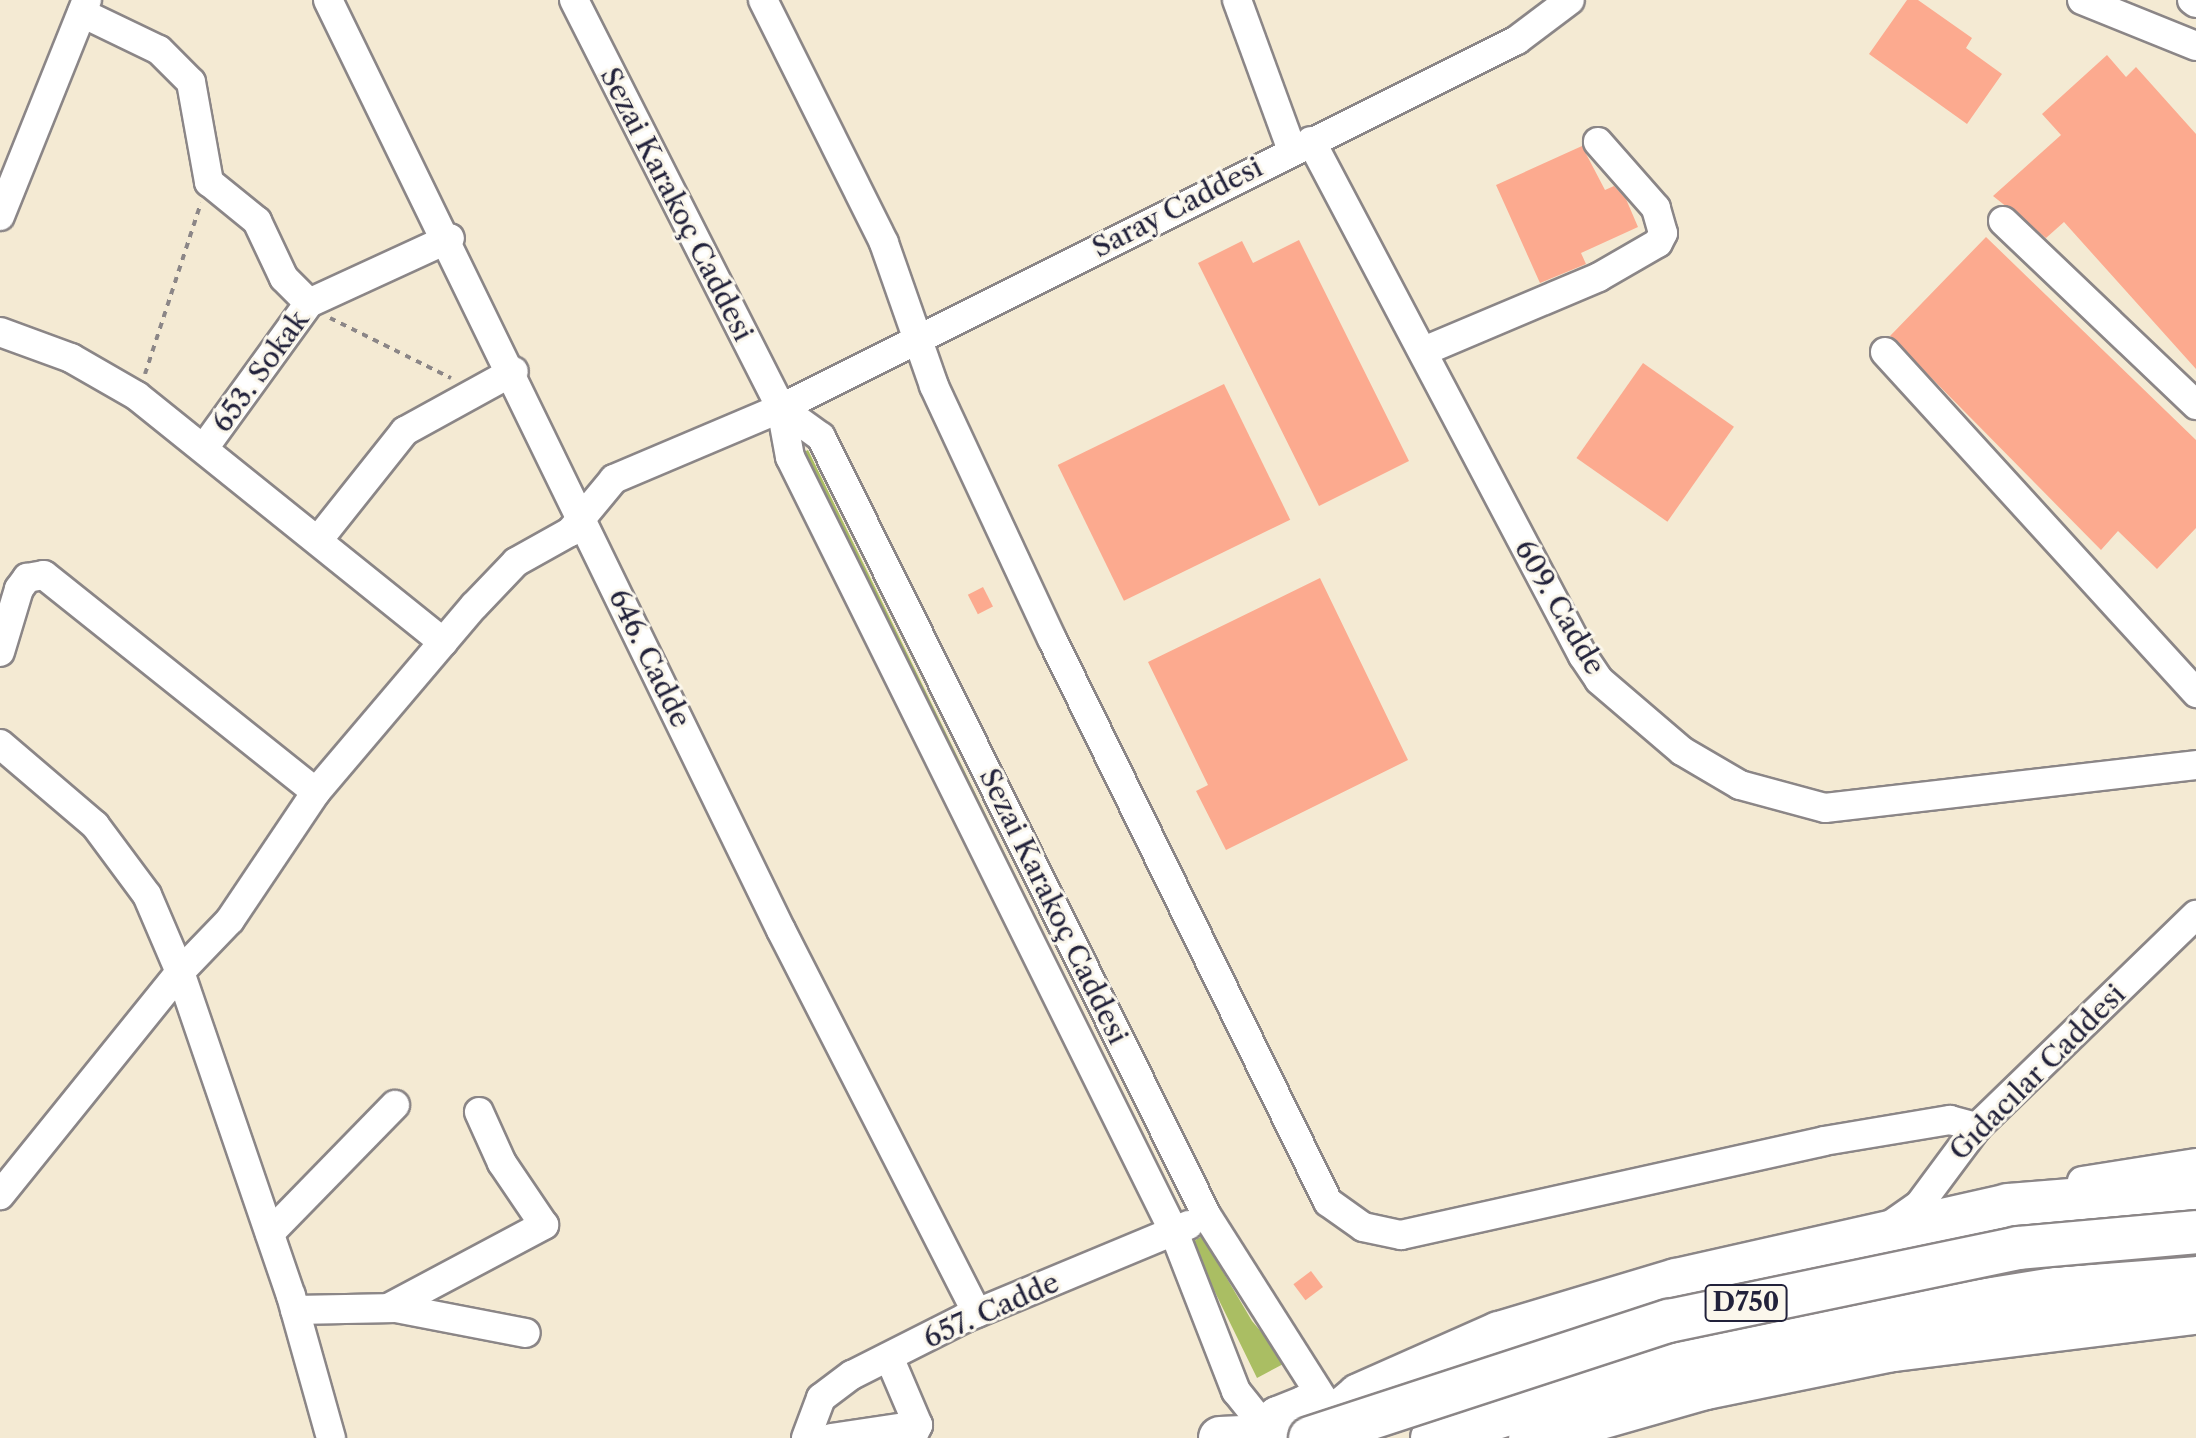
<!DOCTYPE html>
<html>
<head>
<meta charset="utf-8">
<style>
  body { margin:0 }
  #map { position:relative; width:2196px; height:1438px; overflow:hidden; background:#f4ead3; font-family:"Libre Caslon Text",serif }
  div>[style] { position:absolute }
  [style*='--x'] { left:calc(var(--x)*1px); top:calc(var(--y)*1px); width:calc(var(--w)*1px); rotate:calc(var(--a)*1deg) }
  .green>* { inset:0; background:#aabe63; transform-origin:0 0 }
  .building>* { inset:0; background:#fcaa8f; transform-origin:0 0 }
  .path>* { height:4px; margin-top:-2px; transform-origin:0; background:repeating-linear-gradient(90deg,#8b8687 0 6px,transparent 0 12px) }
  .roads { filter:drop-shadow(2px 0 #8b8687) drop-shadow(-2px 0 #8b8687) drop-shadow(0 2px #8b8687) drop-shadow(0 -2px #8b8687) }
  .minor>* { height:28px; margin:-14px; padding:0 14px; transform-origin:14px; border-radius:14px; background:#fff }
  .highway>* { height:42px; margin:-21px; padding:0 21px; transform-origin:21px; border-radius:21px; background:#fff }
  .bridges { filter:drop-shadow(2px 0 #8b8687) drop-shadow(-2px 0 #8b8687) drop-shadow(0 2px #8b8687) drop-shadow(0 -2px #8b8687) }
  .highway-bridge>* { height:42px; margin:-21px; padding:0 21px; transform-origin:21px; border-radius:21px; background:#fff }
  span { translate:-50% -50%; white-space:nowrap; text-align:center; line-height:1.15; -webkit-text-stroke:6px #fbf7ec; paint-order:stroke }
  .shield-label span { padding:2px 6px; background:#fbf7ec; border:2px solid; border-radius:6px; -webkit-text-stroke-width:0 }
  .shield-label { font-size:26px; color:#22223b; font-weight:700 }
  .street-label { font-size:28px; color:#22223b }
</style>
</head>
<body>
<div id="map">
  <div class="green">
    <div style="left:808px;top:450px;width:831px;height:8px;rotate:64deg"></div>
    <div style="clip-path:polygon(1202px 1236px,1252px 1321px,1287px 1362px,1257px 1378px,1191px 1243px)"></div>
  </div>
  <div class="building">
    <div style="clip-path:polygon(1907px 0,1918px 0,1972px 38px,1966px 48px,2002px 74px,1967px 124px,1869px 54px)"></div>
    <div style="clip-path:polygon(2107px 55px,2126px 77px,2136px 67px,2196px 134px,2196px 369px,2064px 222px,2046px 238px,1993px 196px,2061px 135px,2042px 114px)"></div>
    <div style="clip-path:polygon(1582px 146px,1605px 190px,1614px 186px,1626px 199px,1638px 227px,1581px 253px,1586px 264px,1540px 283px,1496px 185px)"></div>
    <div style="clip-path:polygon(1986px 237px,2196px 440px,2196px 528px,2157px 569px,2118px 531px,2101px 550px,1890px 336px)"></div>
    <div style="clip-path:polygon(1299px 240px,1409px 461px,1319px 506px,1198px 263px,1242px 241px,1253px 263px)"></div>
    <div style="left:1643px;top:363px;width:111px;height:116px;rotate:35deg"></div>
    <div style="left:1224px;top:384px;width:151px;height:185px;rotate:64deg"></div>
    <div style="clip-path:polygon(1320px 578px,1408px 760px,1226px 850px,1196px 791px,1208px 785px,1148px 662px)"></div>
    <div style="left:983px;top:587px;width:22px;height:17px;rotate:63deg"></div>
    <div style="left:1311px;top:1271px;width:20px;height:22px;rotate:53deg"></div>
  </div>
  <div class="path">
    <div style="--x:330;--y:318;--w:135;--a:26.4"></div>
    <div style="--x:145;--y:374;--w:180;--a:-71.9"></div>
  </div>
  <div class="roads">
    <div class="minor">
      <div style="--x:328;--y:0;--w:1034;--a:64.03"></div>
      <div style="--x:781;--y:930;--w:430;--a:62.9"></div>
      <div style="--x:574;--y:0;--w:458;--a:63.1"></div>
      <div style="--x:781;--y:408;--w:50;--a:79.6"></div>
      <div style="--x:790;--y:457;--w:865;--a:63.64"></div>
      <div style="--x:1174;--y:1232;--w:171;--a:68.7"></div>
      <div style="--x:1236;--y:1391;--w:51;--a:51.3"></div>
      <div style="--x:763;--y:0;--w:271;--a:63.5"></div>
      <div style="--x:884;--y:243;--w:151;--a:70.7"></div>
      <div style="--x:934;--y:386;--w:279;--a:65"></div>
      <div style="--x:1052;--y:639;--w:627;--a:63.88"></div>
      <div style="--x:1328;--y:1202;--w:43;--a:35.5"></div>
      <div style="--x:1363;--y:1227;--w:39;--a:12"></div>
      <div style="--x:1401;--y:1235;--w:433;--a:-12.5"></div>
      <div style="--x:1824;--y:1141;--w:128;--a:-9.5"></div>
      <div style="--x:1950;--y:1120;--w:28;--a:15"></div>
      <div style="--x:1237;--y:0;--w:160;--a:69.9"></div>
      <div style="--x:2082;--y:0;--w:123;--a:22"></div>
      <div style="--x:2192;--y:0;--w:5;--a:37"></div>
      <div style="--x:82;--y:13;--w:85;--a:25.7"></div>
      <div style="--x:159;--y:50;--w:45;--a:45"></div>
      <div style="--x:191;--y:82;--w:102;--a:79.8"></div>
      <div style="--x:209;--y:182;--w:62;--a:39.1"></div>
      <div style="--x:257;--y:221;--w:63;--a:64.7"></div>
      <div style="--x:284;--y:278;--w:35;--a:45"></div>
      <div style="--x:1311;--y:141;--w:582;--a:62.16"></div>
      <div style="--x:1583;--y:656;--w:29;--a:56"></div>
      <div style="--x:1599;--y:680;--w:109;--a:40.5"></div>
      <div style="--x:1682;--y:751;--w:67;--a:30.4"></div>
      <div style="--x:1740;--y:785;--w:88;--a:15.1"></div>
      <div style="--x:1825;--y:808;--w:373;--a:-6.6"></div>
      <div style="--x:0;--y:216;--w:233;--a:-68.1"></div>
      <div style="--x:2003;--y:221;--w:267;--a:43.6"></div>
      <div style="--x:0;--y:332;--w:76;--a:20.1"></div>
      <div style="--x:71;--y:358;--w:76;--a:29.9"></div>
      <div style="--x:137;--y:396;--w:393;--a:38.8"></div>
      <div style="--x:1424;--y:351;--w:190;--a:-22.9"></div>
      <div style="--x:1599;--y:277;--w:68;--a:-30"></div>
      <div style="--x:1658;--y:243;--w:11;--a:-63"></div>
      <div style="--x:1663;--y:233;--w:26;--a:-106"></div>
      <div style="--x:1656;--y:208;--w:88;--a:-131.3"></div>
      <div style="--x:1885;--y:352;--w:462;--a:47.6"></div>
      <div style="--x:781;--y:408;--w:49;--a:35.9"></div>
      <div style="--x:821;--y:437;--w:869;--a:63.64"></div>
      <div style="--x:1207;--y:1216;--w:227;--a:57.6"></div>
      <div style="--x:204;--y:448;--w:179;--a:-54.1"></div>
      <div style="--x:309;--y:303;--w:155;--a:-24.7"></div>
      <div style="--x:319;--y:539;--w:138;--a:-51.5"></div>
      <div style="--x:405;--y:431;--w:124;--a:-28.8"></div>
      <div style="--x:0;--y:652;--w:66;--a:-73.2"></div>
      <div style="--x:19;--y:589;--w:14;--a:-54"></div>
      <div style="--x:27;--y:578;--w:17;--a:-10"></div>
      <div style="--x:44;--y:575;--w:348;--a:38.6"></div>
      <div style="--x:0;--y:744;--w:125;--a:40.5"></div>
      <div style="--x:95;--y:825;--w:87;--a:53.4"></div>
      <div style="--x:147;--y:895;--w:84;--a:66.8"></div>
      <div style="--x:180;--y:972;--w:287;--a:128.9"></div>
      <div style="--x:2082;--y:1181;--w:115;--a:-9"></div>
      <div style="--x:1889;--y:1226;--w:37;--a:-35"></div>
      <div style="--x:1919;--y:1205;--w:97;--a:-53.4"></div>
      <div style="--x:1977;--y:1127;--w:305;--a:-44.1"></div>
      <div style="--x:270;--y:1233;--w:179;--a:-45.7"></div>
      <div style="--x:388;--y:1308;--w:177;--a:-28"></div>
      <div style="--x:544;--y:1225;--w:75;--a:-124.1"></div>
      <div style="--x:502;--y:1163;--w:56;--a:-114.3"></div>
      <div style="--x:295;--y:1310;--w:101;--a:-1.1"></div>
      <div style="--x:396;--y:1308;--w:132;--a:10.9"></div>
      <div style="--x:889;--y:1357;--w:74;--a:66.9"></div>
      <div style="--x:918;--y:1425;--w:14;--a:115"></div>
      <div style="--x:331;--y:1438;--w:148;--a:-105.7"></div>
      <div style="--x:291;--y:1296;--w:342;--a:-108.9"></div>
      <div style="--x:180;--y:972;--w:72;--a:-46.1"></div>
      <div style="--x:230;--y:920;--w:154;--a:-56.1"></div>
      <div style="--x:316;--y:792;--w:244;--a:-49.7"></div>
      <div style="--x:474;--y:606;--w:61;--a:-46.3"></div>
      <div style="--x:516;--y:562;--w:62;--a:-29.1"></div>
      <div style="--x:570;--y:532;--w:69;--a:-50.3"></div>
      <div style="--x:614;--y:479;--w:181;--a:-23"></div>
      <div style="--x:781;--y:408;--w:823;--a:-26.57"></div>
      <div style="--x:1517;--y:40;--w:66;--a:-37"></div>
      <div style="--x:806;--y:1438;--w:43;--a:-69.4"></div>
      <div style="--x:821;--y:1398;--w:39;--a:-37"></div>
      <div style="--x:852;--y:1375;--w:127;--a:-26.8"></div>
      <div style="--x:965;--y:1318;--w:242;--a:-22.6"></div>
      <div style="--x:831;--y:1438;--w:88;--a:-8.5"></div>
    </div>
    <div class="highway">
      <div style="--x:1339;--y:1412;--w:26;--a:-40"></div>
      <div style="--x:1359;--y:1395;--w:153;--a:-23.9"></div>
      <div style="--x:1499;--y:1333;--w:185;--a:-16.7"></div>
      <div style="--x:1676;--y:1280;--w:340;--a:-12.7"></div>
      <div style="--x:2008;--y:1205;--w:189;--a:-4.6"></div>
      <div style="--x:1220;--y:1438;--w:46;--a:-2.5"></div>
      <div style="--x:1265;--y:1438;--w:24;--a:-57"></div>
      <div style="--x:1278;--y:1418;--w:31;--a:-22"></div>
      <div style="--x:1307;--y:1406;--w:33;--a:11"></div>
      <div style="--x:1339;--y:1412;--w:26;--a:47"></div>
      <div style="--x:1432;--y:1438;--w:234;--a:-17.4"></div>
      <div style="--x:1655;--y:1368;--w:200;--a:-13.3"></div>
      <div style="--x:1850;--y:1322;--w:207;--a:-9.2"></div>
      <div style="--x:2054;--y:1289;--w:142;--a:-4.4"></div>
      <div style="--x:1530;--y:1438;--w:183;--a:-15.9"></div>
      <div style="--x:1706;--y:1388;--w:191;--a:-11.5"></div>
      <div style="--x:1893;--y:1350;--w:305;--a:-7"></div>
    </div>
  </div>
  <div class="bridges">
    <div class="highway-bridge">
      <div style="--x:1310;--y:1438;--w:378;--a:-18.1"></div>
      <div style="--x:1669;--y:1321;--w:357;--a:-11.8"></div>
      <div style="--x:2018;--y:1248;--w:179;--a:-5.1"></div>
    </div>
  </div>
  <div class="shield-label">
    <span style="left:1746px;top:1303px">D750</span>
  </div>
  <div class="street-label">
    <span style="left:677px;top:204px;rotate:63deg">Sezai Karakoç Caddesi</span>
    <span style="left:1177px;top:207px;rotate:-27deg">Saray Caddesi</span>
    <span style="left:260px;top:371px;rotate:-54deg">653. Sokak</span>
    <span style="left:1560px;top:607px;rotate:60deg">609. Cadde</span>
    <span style="left:650px;top:658px;rotate:64deg">646. Cadde</span>
    <span style="left:1054px;top:906px;rotate:64deg">Sezai Karakoç Caddesi</span>
    <span style="left:2037px;top:1072px;rotate:-45deg">Gıdacılar Caddesi</span>
    <span style="left:991px;top:1310px;rotate:-24deg">657. Cadde</span>
  </div>
</div>
</body>
</html>
